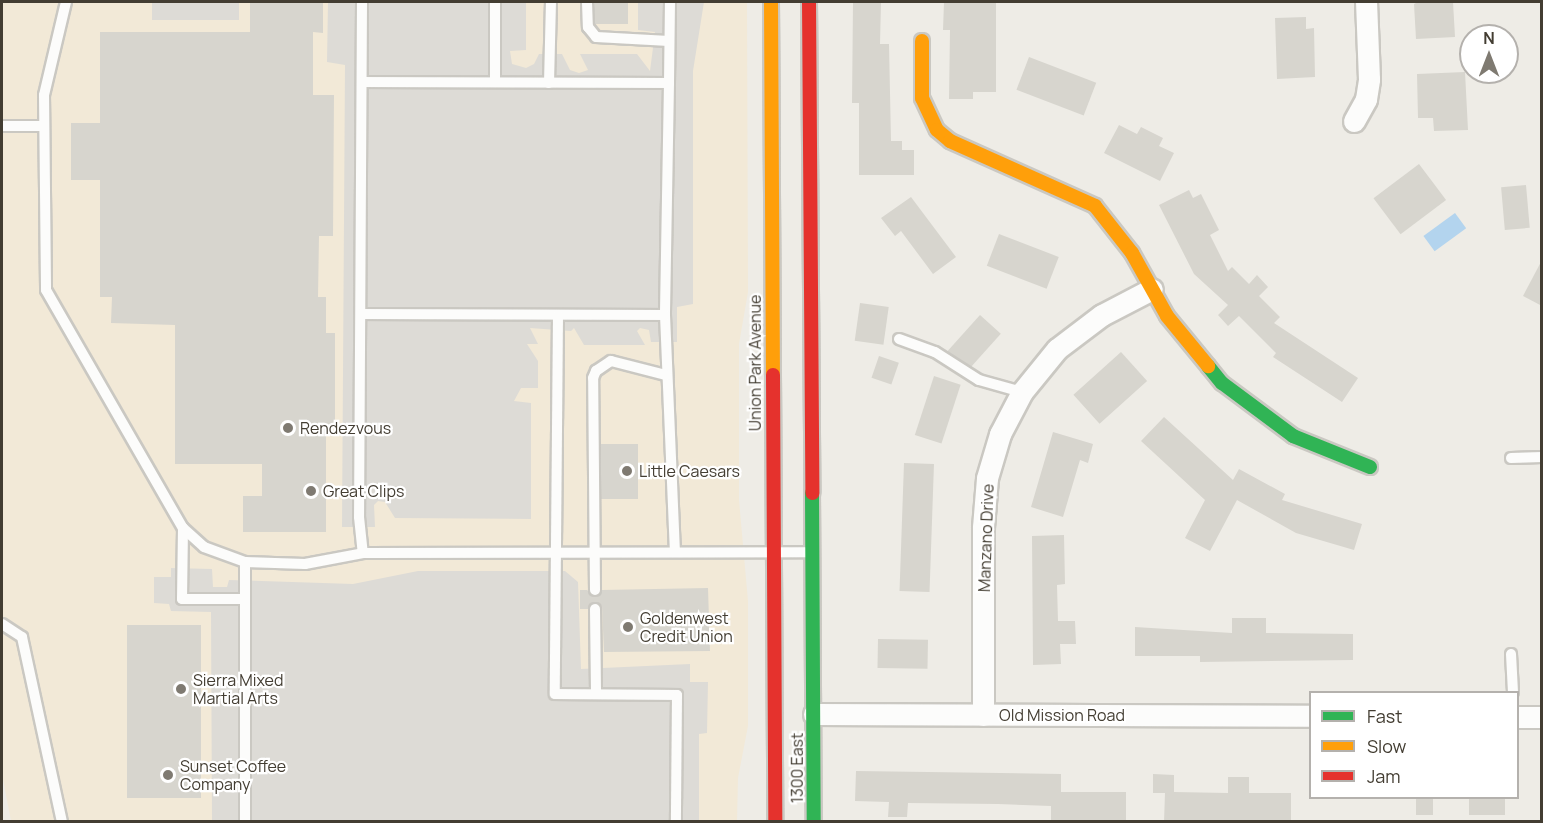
<!DOCTYPE html>
<html>
<head>
<meta charset="utf-8">
<style>
  body { margin:0 }
  #map { position:relative; width:1543px; height:823px; overflow:hidden; background:#eeece6; font-family:Manrope,sans-serif }
  div>[style] { position:absolute }
  [style*='--x'] { left:calc(var(--x)*1px); top:calc(var(--y)*1px); width:calc(var(--w)*1px); rotate:calc(var(--a)*1deg) }
  .commercial>* { inset:0; background:#f2e9d7 }
  .parking>* { inset:0; background:#dddbd6; transform-origin:0 0 }
  .water>* { inset:0; background:#b3d4ee; transform-origin:0 0 }
  .building>* { inset:0; background:#d7d5ce; transform-origin:0 0 }
  .roads { filter:drop-shadow(2px 0 #cac8c2) drop-shadow(-2px 0 #cac8c2) drop-shadow(0 2px #cac8c2) drop-shadow(0 -2px #cac8c2) }
  .lane>* { height:10px; margin:-5px; padding:0 5px; transform-origin:5px; border-radius:5px; background:#fcfcfb }
  .street>* { height:21px; margin:-10.5px; padding:0 10.5px; transform-origin:10.5px; border-radius:10.5px; background:#fcfcfb }
  .fast>* { height:14px; margin:-7px; padding:0 7px; transform-origin:7px; border-radius:7px; background:#30b455 }
  .slow>* { height:14px; margin:-7px; padding:0 7px; transform-origin:7px; border-radius:7px; background:#ff9f0a }
  .jam>* { height:14px; margin:-7px; padding:0 7px; transform-origin:7px; border-radius:7px; background:#e5322d }
  .dots>* { width:16px; height:16px; translate:-50% -50%; box-sizing:border-box; border:3px solid #fff; border-radius:50% }
  span { translate:-50% -50%; white-space:nowrap; text-align:center; line-height:1.15; -webkit-text-stroke:4.5px #fff; paint-order:stroke }
  .street-label { font-size:16px; color:#433d32 }
  .poi-label { font-size:16px; color:#433d32 }
  .left { translate:0 -50%; text-align:left }
  .frame { position:absolute; inset:0; border:3px solid #433d32; pointer-events:none }
  .legend { position:absolute; left:1309px; top:691px; width:210px; height:108px; box-sizing:border-box; background:#fff; border:2px solid #b4b1ad; margin:0; padding:8px 10px; list-style:none; font-size:18px; color:#433d32 }
  .legend li { display:flex; align-items:center; gap:12px; height:30px }
  .legend b { width:30px; border:2px solid #b4b1ad }
  .north { position:absolute; left:1459px; top:24px; width:60px; height:60px; box-sizing:border-box; background:#fff; border:2px solid #b4b1ad; border-radius:50%; rotate:0deg; font-size:16px; font-weight:700; line-height:24px; text-align:center; color:#433d32 }
  .north::after { content:''; display:block; margin:auto; width:21px; height:27px; background:#7f7a71; clip-path:polygon(50% 0,100% 100%,50% 72%,0 100%) }
</style>
</head>
<body>
<div id="map">
  <div class="commercial">
    <div style="clip-path:polygon(2px 2px,747px 2px,748px 292px,739px 344px,739px 500px,748px 601px,748px 726px,738px 778px,737px 821px,11px 821px,2px 774px)"></div>
  </div>
  <div class="parking">
    <div style="left:152px;top:2px;width:87px;height:18px"></div>
    <div style="clip-path:polygon(328px 2px,526px 2px,526px 50px,510px 51px,512px 64px,526px 68px,534px 64px,539px 54px,562px 54px,570px 70px,579px 73px,588px 70px,580px 54px,637px 54px,650px 71px,655px 32px,638px 30px,638px 2px,704px 2px,693px 71px,693px 304px,677px 307px,677px 342px,651px 342px,649px 330px,640px 328px,637px 331px,645px 345px,584px 345px,574px 328px,571px 331px,530px 328px,538px 344px,527px 344px,538px 361px,538px 388px,521px 388px,514px 401px,531px 403px,531px 519px,395px 518px,385px 502px,378px 501px,374px 505px,375px 527px,342px 527px,345px 65px,327px 62px)"></div>
    <div style="clip-path:polygon(171px 568px,212px 569px,213px 587px,227px 587px,229px 580px,353px 584px,418px 571px,565px 571px,578px 582px,581px 669px,690px 664px,690px 682px,708px 682px,707px 733px,699px 734px,699px 821px,212px 821px,211px 612px,171px 611px,169px 604px,154px 603px,154px 577px,171px 577px)"></div>
  </div>
  <div class="water">
    <div style="left:1455px;top:213px;width:19px;height:39px;rotate:54deg"></div>
  </div>
  <div class="building">
    <div style="clip-path:polygon(250px 2px,323px 2px,323px 33px,313px 32px,313px 95px,334px 95px,333px 236px,319px 236px,318px 297px,326px 297px,326px 333px,335px 333px,335px 427px,326px 427px,326px 532px,243px 532px,243px 496px,262px 496px,262px 464px,175px 464px,175px 325px,111px 323px,112px 297px,100px 297px,100px 180px,71px 180px,71px 123px,100px 123px,100px 32px,250px 32px)"></div>
    <div style="left:594px;top:2px;width:34px;height:22px"></div>
    <div style="clip-path:polygon(853px 2px,881px 2px,880px 44px,889px 44px,891px 141px,902px 141px,902px 150px,914px 150px,914px 175px,859px 175px,859px 103px,852px 103px)"></div>
    <div style="clip-path:polygon(944px 2px,996px 2px,996px 92px,973px 92px,973px 99px,949px 99px,950px 30px,943px 30px)"></div>
    <div style="clip-path:polygon(1418px 2px,1453px 2px,1455px 37px,1416px 39px,1414px 4px)"></div>
    <div style="clip-path:polygon(1306px 17px,1306px 29px,1314px 28px,1315px 77px,1277px 79px,1275px 18px)"></div>
    <div style="left:1029px;top:57px;width:72px;height:35px;rotate:21deg"></div>
    <div style="clip-path:polygon(1465px 72px,1468px 130px,1434px 131px,1433px 118px,1418px 118px,1417px 74px)"></div>
    <div style="clip-path:polygon(1119px 125px,1137px 134px,1141px 127px,1163px 138px,1159px 146px,1174px 153px,1160px 181px,1104px 153px)"></div>
    <div style="left:1419px;top:164px;width:45px;height:57px;rotate:53deg"></div>
    <div style="left:1526px;top:185px;width:43px;height:25px;rotate:85deg"></div>
    <div style="clip-path:polygon(1189px 190px,1193px 198px,1201px 194px,1219px 230px,1210px 235px,1228px 271px,1232px 267px,1249px 284px,1257px 275px,1268px 287px,1259px 296px,1280px 317px,1274px 323px,1358px 378px,1342px 402px,1273px 357px,1276px 353px,1239px 316px,1228px 326px,1218px 315px,1228px 305px,1194px 274px,1159px 205px)"></div>
    <div style="clip-path:polygon(911px 197px,956px 257px,933px 274px,901px 231px,895px 236px,881px 218px)"></div>
    <div style="left:999px;top:234px;width:64px;height:34px;rotate:21deg"></div>
    <div style="clip-path:polygon(1542px 260px,1542px 306px,1523px 296px)"></div>
    <div style="left:860px;top:303px;width:29px;height:38px;rotate:8deg"></div>
    <div style="left:980px;top:315px;width:28px;height:49px;rotate:42deg"></div>
    <div style="left:1121px;top:352px;width:39px;height:64px;rotate:48deg"></div>
    <div style="left:879px;top:356px;width:21px;height:23px;rotate:19deg"></div>
    <div style="left:934px;top:376px;width:28px;height:62px;rotate:18deg"></div>
    <div style="clip-path:polygon(1164px 417px,1233px 480px,1239px 469px,1285px 494px,1282px 500px,1362px 524px,1354px 550px,1296px 533px,1237px 500px,1210px 551px,1185px 538px,1205px 500px,1141px 441px)"></div>
    <div style="clip-path:polygon(1053px 432px,1093px 444px,1088px 463px,1080px 460px,1063px 517px,1031px 507px)"></div>
    <div style="left:601px;top:444px;width:37px;height:55px"></div>
    <div style="left:904px;top:463px;width:30px;height:128px;rotate:2deg"></div>
    <div style="clip-path:polygon(1064px 535px,1065px 584px,1057px 585px,1058px 621px,1075px 621px,1076px 644px,1060px 644px,1061px 664px,1033px 665px,1032px 536px)"></div>
    <div style="clip-path:polygon(708px 588px,710px 651px,604px 652px,602px 606px,594px 602px,588px 609px,580px 609px,580px 590px,587px 590px,596px 597px,602px 590px)"></div>
    <div style="clip-path:polygon(1232px 618px,1266px 618px,1266px 633px,1353px 634px,1353px 660px,1200px 662px,1200px 656px,1135px 656px,1135px 627px,1232px 633px)"></div>
    <div style="left:127px;top:625px;width:74px;height:173px"></div>
    <div style="left:878px;top:639px;width:50px;height:29px;rotate:1deg"></div>
    <div style="clip-path:polygon(856px 771px,1061px 774px,1061px 792px,1126px 792px,1126px 821px,1051px 821px,1051px 806px,998px 804px,908px 803px,907px 817px,888px 817px,889px 802px,855px 801px)"></div>
    <div style="clip-path:polygon(1153px 774px,1174px 775px,1174px 792px,1228px 793px,1228px 777px,1249px 777px,1249px 793px,1291px 793px,1291px 822px,1164px 822px,1165px 793px,1153px 793px)"></div>
    <div style="left:1416px;top:798px;width:17px;height:17px"></div>
    <div style="left:1469px;top:798px;width:36px;height:17px"></div>
  </div>
  <div class="roads">
    <div class="lane">
      <div style="--x:66;--y:2;--w:96;--a:103.3"></div>
      <div style="--x:44;--y:95;--w:195;--a:89.4"></div>
      <div style="--x:46;--y:290;--w:275;--a:60.1"></div>
      <div style="--x:183;--y:528;--w:28;--a:42"></div>
      <div style="--x:204;--y:547;--w:44;--a:20.1"></div>
      <div style="--x:245;--y:562;--w:60;--a:1.9"></div>
      <div style="--x:305;--y:564;--w:59;--a:-10.7"></div>
      <div style="--x:363;--y:553;--w:446;--a:-0.1"></div>
      <div style="--x:362;--y:2;--w:515;--a:90.33"></div>
      <div style="--x:359;--y:517;--w:36;--a:84"></div>
      <div style="--x:587;--y:2;--w:25;--a:88"></div>
      <div style="--x:588;--y:27;--w:13;--a:51"></div>
      <div style="--x:596;--y:37;--w:73;--a:3.1"></div>
      <div style="--x:362;--y:82;--w:307;--a:0.2"></div>
      <div style="--x:669;--y:83;--w:81;--a:-89.3"></div>
      <div style="--x:495;--y:82;--w:80;--a:-90"></div>
      <div style="--x:549;--y:83;--w:81;--a:-88.6"></div>
      <div style="--x:669;--y:83;--w:232;--a:91"></div>
      <div style="--x:665;--y:315;--w:237;--a:87.6"></div>
      <div style="--x:2;--y:126;--w:42;--a:0"></div>
      <div style="--x:361;--y:314;--w:304;--a:0.2"></div>
      <div style="--x:558;--y:315;--w:379;--a:90.5"></div>
      <div style="--x:555;--y:694;--w:122;--a:0.5"></div>
      <div style="--x:677;--y:695;--w:127;--a:90.5"></div>
      <div style="--x:899;--y:339;--w:38;--a:20"></div>
      <div style="--x:935;--y:352;--w:52;--a:32.5"></div>
      <div style="--x:979;--y:380;--w:45;--a:15.6"></div>
      <div style="--x:1511;--y:458;--w:31;--a:-2"></div>
      <div style="--x:183;--y:528;--w:71;--a:90.8"></div>
      <div style="--x:182;--y:599;--w:63;--a:0"></div>
      <div style="--x:595;--y:590;--w:212;--a:-90.5"></div>
      <div style="--x:593;--y:378;--w:8;--a:-67"></div>
      <div style="--x:596;--y:371;--w:18;--a:-34"></div>
      <div style="--x:611;--y:361;--w:57;--a:14.3"></div>
      <div style="--x:595;--y:609;--w:85;--a:89.3"></div>
      <div style="--x:2;--y:624;--w:24;--a:33"></div>
      <div style="--x:22;--y:637;--w:189;--a:77.8"></div>
      <div style="--x:1511;--y:654;--w:38;--a:87"></div>
      <div style="--x:245;--y:822;--w:260;--a:-90"></div>
    </div>
    <div class="street">
      <div style="--x:1354;--y:121;--w:25;--a:-61"></div>
      <div style="--x:1366;--y:99;--w:20;--a:-81"></div>
      <div style="--x:1369;--y:79;--w:77;--a:-92.2"></div>
      <div style="--x:814;--y:714;--w:496;--a:0.2"></div>
      <div style="--x:983;--y:715;--w:188;--a:-90"></div>
      <div style="--x:983;--y:527;--w:49;--a:-85.3"></div>
      <div style="--x:987;--y:478;--w:46;--a:-73.5"></div>
      <div style="--x:1000;--y:434;--w:47;--a:-62.4"></div>
      <div style="--x:1022;--y:392;--w:55;--a:-50.9"></div>
      <div style="--x:1057;--y:349;--w:56;--a:-37.1"></div>
      <div style="--x:1102;--y:315;--w:56;--a:-27.5"></div>
      <div style="--x:1518;--y:717;--w:24;--a:0"></div>
    </div>
    <div class="fast">
      <div style="--x:1208;--y:366;--w:22;--a:51"></div>
      <div style="--x:1222;--y:383;--w:89;--a:36.7"></div>
      <div style="--x:1293;--y:436;--w:83;--a:21.9"></div>
      <div style="--x:812;--y:493;--w:329;--a:89.7"></div>
    </div>
    <div class="slow">
      <div style="--x:771;--y:2;--w:373;--a:89.7"></div>
      <div style="--x:922;--y:41;--w:57;--a:90"></div>
      <div style="--x:922;--y:98;--w:35;--a:65"></div>
      <div style="--x:937;--y:130;--w:17;--a:40"></div>
      <div style="--x:950;--y:141;--w:159;--a:24.1"></div>
      <div style="--x:1095;--y:206;--w:60;--a:51.8"></div>
      <div style="--x:1132;--y:253;--w:72;--a:60.9"></div>
      <div style="--x:1167;--y:316;--w:65;--a:50.6"></div>
    </div>
    <div class="jam">
      <div style="--x:809;--y:2;--w:491;--a:89.6"></div>
      <div style="--x:773;--y:375;--w:447;--a:89.7"></div>
    </div>
  </div>
  <div class="dots">
    <div style="left:288px;top:428px;background:#7f7a71"></div>
    <div style="left:627px;top:471px;background:#7f7a71"></div>
    <div style="left:311px;top:491px;background:#7f7a71"></div>
    <div style="left:628px;top:627px;background:#7f7a71"></div>
    <div style="left:181px;top:689px;background:#7f7a71"></div>
    <div style="left:168px;top:775px;background:#7f7a71"></div>
  </div>
  <div class="street-label">
    <span style="left:755px;top:363px;rotate:-90deg">Union Park Avenue</span>
    <span style="left:986px;top:538px;rotate:-88deg">Manzano Drive</span>
    <span style="left:1062px;top:715px">Old Mission Road</span>
    <span style="left:797px;top:768px;rotate:-90deg">1300 East</span>
  </div>
  <div class="poi-label">
    <span class="left" style="left:300px;top:428px">Rendezvous</span>
    <span class="left" style="left:639px;top:471px">Little Caesars</span>
    <span class="left" style="left:323px;top:491px">Great Clips</span>
    <span class="left" style="left:640px;top:627px">Goldenwest<br>Credit Union</span>
    <span class="left" style="left:193px;top:689px">Sierra Mixed<br>Martial Arts</span>
    <span class="left" style="left:180px;top:775px">Sunset Coffee<br>Company</span>
  </div>
  <div class="frame"></div>
  <ul class="legend">
  <li><b style="height:8px;background:#30b455"></b>Fast</li>
  <li><b style="height:8px;background:#ff9f0a"></b>Slow</li>
  <li><b style="height:8px;background:#e5322d"></b>Jam</li>
  </ul>
  <div class="north">N</div>
</div>
</body>
</html>
